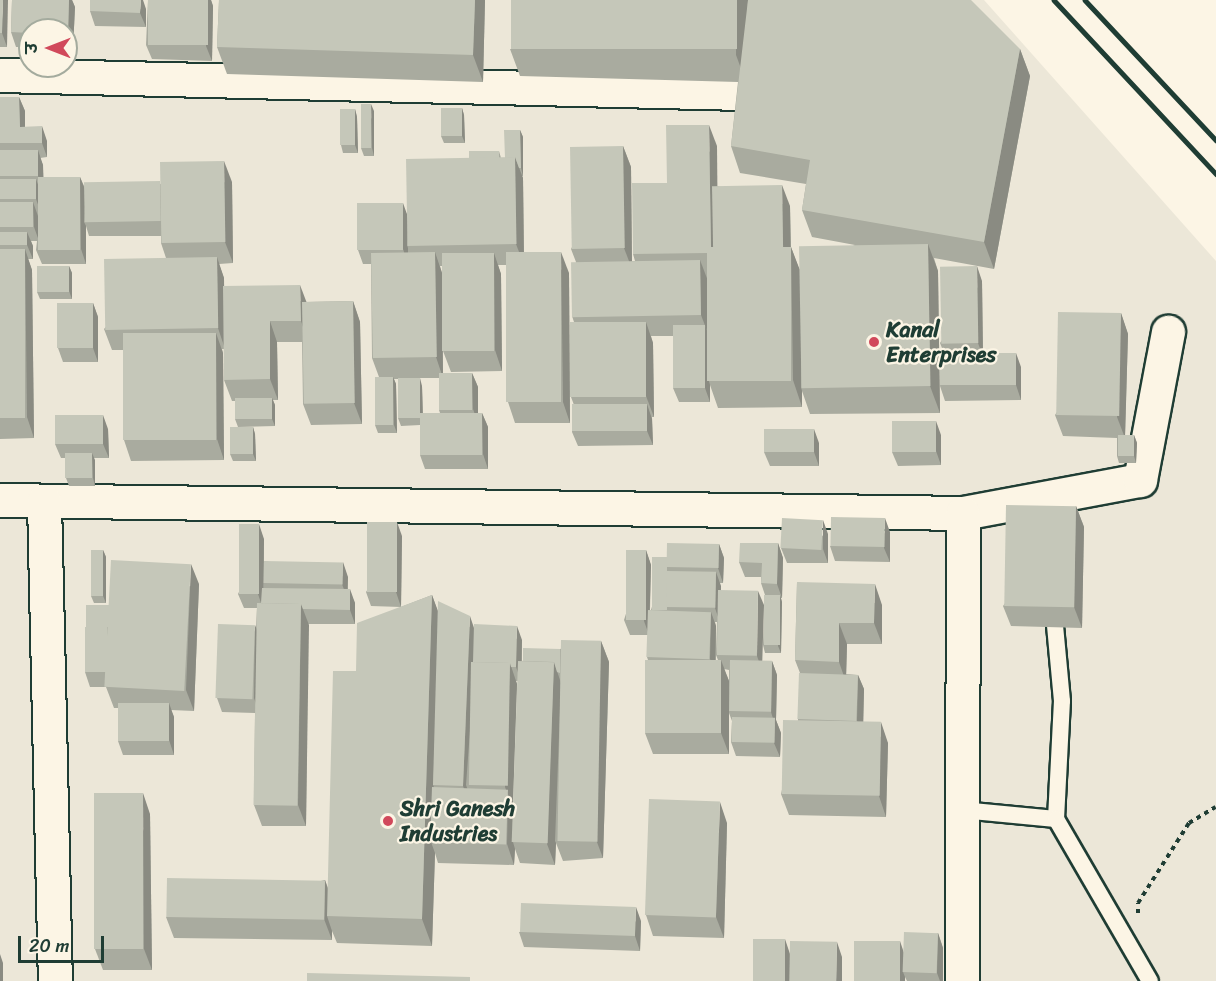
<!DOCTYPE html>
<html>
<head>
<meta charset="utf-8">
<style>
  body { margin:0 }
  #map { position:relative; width:1216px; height:981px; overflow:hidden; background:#fcf5e5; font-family:Sriracha,"Playpen Sans Deva",sans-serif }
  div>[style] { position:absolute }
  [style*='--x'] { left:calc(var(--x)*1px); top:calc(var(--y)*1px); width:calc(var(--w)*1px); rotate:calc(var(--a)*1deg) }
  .built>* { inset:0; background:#ece7d8 }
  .path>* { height:4px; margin-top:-2px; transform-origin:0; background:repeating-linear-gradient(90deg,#1f3d34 0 4.5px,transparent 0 9px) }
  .roads { filter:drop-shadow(2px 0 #1f3d34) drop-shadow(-2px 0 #1f3d34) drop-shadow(0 2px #1f3d34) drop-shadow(0 -2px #1f3d34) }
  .lane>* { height:16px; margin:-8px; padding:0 8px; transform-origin:8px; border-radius:8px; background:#fcf5e5 }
  .street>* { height:33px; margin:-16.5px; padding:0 16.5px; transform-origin:16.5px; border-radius:16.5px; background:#fcf5e5 }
  .rail>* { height:4.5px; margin:-2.25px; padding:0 2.25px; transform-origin:2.25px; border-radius:2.25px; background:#1f3d34 }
  .wall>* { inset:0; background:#a9ab9f }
  .shaded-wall>* { inset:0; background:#8a8b82 }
  .building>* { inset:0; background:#c5c7b9; transform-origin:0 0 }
  .dots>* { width:16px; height:16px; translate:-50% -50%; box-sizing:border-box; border:3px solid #fcf5e5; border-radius:50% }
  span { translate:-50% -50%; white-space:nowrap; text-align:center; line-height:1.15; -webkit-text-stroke:4.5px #fcf5e5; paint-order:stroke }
  .poi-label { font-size:22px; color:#1f3d34; font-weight:700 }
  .left { translate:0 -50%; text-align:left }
  .north { position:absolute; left:18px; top:18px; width:60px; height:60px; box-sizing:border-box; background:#fcf5e5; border:2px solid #a4ab9e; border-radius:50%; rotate:270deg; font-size:16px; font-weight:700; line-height:24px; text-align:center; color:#1f3d34 }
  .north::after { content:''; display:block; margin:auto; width:21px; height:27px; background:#d1495b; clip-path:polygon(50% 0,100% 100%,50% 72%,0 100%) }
  .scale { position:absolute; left:18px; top:936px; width:86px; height:27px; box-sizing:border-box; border:3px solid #1f3d34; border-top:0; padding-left:8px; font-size:18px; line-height:21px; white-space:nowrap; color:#1f3d34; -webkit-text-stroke:4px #fcf5e5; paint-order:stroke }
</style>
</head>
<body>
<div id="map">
  <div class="built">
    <div style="clip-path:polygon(evenodd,0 0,984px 0,1216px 261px,1216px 981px,0 981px,0 0,30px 30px,66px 30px,66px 66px,30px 66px,30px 30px)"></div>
  </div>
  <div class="path">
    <div style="--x:1138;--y:913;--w:10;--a:-90"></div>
    <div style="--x:1138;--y:903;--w:95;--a:-57.5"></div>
    <div style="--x:1189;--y:823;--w:31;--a:-31"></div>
  </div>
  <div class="roads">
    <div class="lane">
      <div style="--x:962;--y:810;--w:94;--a:5.5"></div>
      <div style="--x:1056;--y:819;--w:118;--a:-87.1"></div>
      <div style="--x:1062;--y:701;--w:75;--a:-95.3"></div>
      <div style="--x:1056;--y:819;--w:187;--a:59.9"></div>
    </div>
    <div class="street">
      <div style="--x:0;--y:75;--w:742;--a:1.39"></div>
      <div style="--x:0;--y:500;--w:963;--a:0.77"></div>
      <div style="--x:963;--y:513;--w:180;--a:-10.6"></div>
      <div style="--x:1140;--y:480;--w:151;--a:-79.3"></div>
      <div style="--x:44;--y:501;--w:480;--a:88.7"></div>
      <div style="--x:962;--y:981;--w:468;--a:-89.9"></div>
    </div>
  </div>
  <div class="rail">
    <div style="--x:1054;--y:0;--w:238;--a:47"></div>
    <div style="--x:1085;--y:0;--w:192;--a:46.9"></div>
  </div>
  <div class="wall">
    <div style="clip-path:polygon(0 0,7px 47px,0 47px)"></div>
    <div style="clip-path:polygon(12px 0,72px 0,75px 7px,73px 48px,66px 48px,66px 30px,30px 30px,30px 47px,16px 47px,11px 32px)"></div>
    <div style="clip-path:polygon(148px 0,211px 0,213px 6px,212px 61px,152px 59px,146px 45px)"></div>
    <div style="clip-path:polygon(219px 0,485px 0,483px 82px,227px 74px,217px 47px)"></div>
    <div style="clip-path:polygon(146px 9px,146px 27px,95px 26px,90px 11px)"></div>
    <div style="clip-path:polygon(510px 49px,1020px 49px,1030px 76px,994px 269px,934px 258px,938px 271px,940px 413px,810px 414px,802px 391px,802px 407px,718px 408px,710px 385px,710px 402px,679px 402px,673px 388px,673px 336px,651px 336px,653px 343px,654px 417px,652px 417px,653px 445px,578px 446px,572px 432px,574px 405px,571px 397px,574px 322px,572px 316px,576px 262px,571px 249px,623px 146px,631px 167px,632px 261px,635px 261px,633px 254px,667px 183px,717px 146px,717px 186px,790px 206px,791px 247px,799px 269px,855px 245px,812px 237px,802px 210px,806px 184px,740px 173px,731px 146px,738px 82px,520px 76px)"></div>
    <div style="clip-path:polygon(0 97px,19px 97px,25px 111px,25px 127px,47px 141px,47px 157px,40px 158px,43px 165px,43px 177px,80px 177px,84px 186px,232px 182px,233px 263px,219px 264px,224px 278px,224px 286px,306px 302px,353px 301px,360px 322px,362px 424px,311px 425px,303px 404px,302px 342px,277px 342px,278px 400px,273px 400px,275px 405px,275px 426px,238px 427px,235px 419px,235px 401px,232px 401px,224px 380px,224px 349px,222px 349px,223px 353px,224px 460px,131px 461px,124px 440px,123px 350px,112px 350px,104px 329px,166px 258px,161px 243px,161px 236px,89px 236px,86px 226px,86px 264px,42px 264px,36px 250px,37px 241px,31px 241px,33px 246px,33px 259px,28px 259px,32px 270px,34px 438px,0 439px)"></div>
    <div style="clip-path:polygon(462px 108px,464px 115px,465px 143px,444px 143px,441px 136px)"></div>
    <div style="clip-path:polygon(355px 109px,357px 117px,358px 153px,343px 153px,341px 145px)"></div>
    <div style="clip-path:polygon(374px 111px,374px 156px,364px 156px,361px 148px)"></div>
    <div style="clip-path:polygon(evenodd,520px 130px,523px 137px,523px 176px,522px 176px,523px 178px,524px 252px,569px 273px,570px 423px,515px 423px,508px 402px,506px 265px,498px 265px,501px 274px,502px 371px,451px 372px,443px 351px,442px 266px,440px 266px,442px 273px,443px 373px,472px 373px,478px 387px,478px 413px,482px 413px,488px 427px,488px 469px,425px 469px,420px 455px,420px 425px,401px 426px,398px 418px,398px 379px,394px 379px,396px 384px,397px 433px,378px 433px,375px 425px,379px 377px,372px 358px,371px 264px,363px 264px,358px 250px,406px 214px,469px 158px,499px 151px,501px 158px,505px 158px,520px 130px,404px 378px,439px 378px,439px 410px,440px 413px,423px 413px,422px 386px,404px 378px)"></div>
    <div style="clip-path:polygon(69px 266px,72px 273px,72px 299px,40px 299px,37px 292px)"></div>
    <div style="clip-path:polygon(982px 281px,983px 353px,1021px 367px,1021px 400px,945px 401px,940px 386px,944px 353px,940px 343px)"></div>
    <div style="clip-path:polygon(93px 303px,98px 317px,98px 362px,63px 362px,58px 348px)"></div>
    <div style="clip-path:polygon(1121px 313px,1128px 334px,1125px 435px,1134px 435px,1137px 443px,1136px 463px,1119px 463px,1117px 456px,1117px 438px,1063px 436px,1055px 415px)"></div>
    <div style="clip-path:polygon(253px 427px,255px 434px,256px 461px,233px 461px,230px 454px)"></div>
    <div style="clip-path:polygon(108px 429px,109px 458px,94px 458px,95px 486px,69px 486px,66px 478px,66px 458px,61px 458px,55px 444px)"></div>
    <div style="clip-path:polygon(941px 435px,941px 465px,898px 466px,892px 452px)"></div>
    <div style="clip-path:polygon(819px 443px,819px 466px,770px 466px,764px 452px)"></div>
    <div style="clip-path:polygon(1076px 506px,1084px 527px,1082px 628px,1011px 626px,1003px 606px)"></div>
    <div style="clip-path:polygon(890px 532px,890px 562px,835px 561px,830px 546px)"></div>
    <div style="clip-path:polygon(828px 534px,828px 563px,787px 563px,781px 548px)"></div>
    <div style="clip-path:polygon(evenodd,402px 536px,401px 607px,432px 595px,438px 612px,474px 629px,522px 640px,522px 661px,560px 649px,601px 641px,609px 662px,603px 858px,563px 861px,556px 843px,555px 865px,520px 863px,515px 849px,514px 865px,438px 863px,435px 853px,432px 946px,337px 943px,332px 931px,332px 940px,174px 938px,166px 917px,325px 880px,328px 888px,356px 671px,401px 607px,371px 606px,366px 592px,402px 536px,516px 681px,518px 681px,514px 805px,513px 802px,517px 684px,516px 681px)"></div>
    <div style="clip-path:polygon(264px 539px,264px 561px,348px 577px,348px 589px,355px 603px,355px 624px,308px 624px,306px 826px,262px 826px,254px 805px,255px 713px,222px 712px,217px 698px,256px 628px,257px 608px,244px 608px,238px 594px)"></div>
    <div style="clip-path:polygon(778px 543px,783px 558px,782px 598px,781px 598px,782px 602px,781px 653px,765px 653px,763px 645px,765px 595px,761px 583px,761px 577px,745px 577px,739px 562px)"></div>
    <div style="clip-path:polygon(evenodd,719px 544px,724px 558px,723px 583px,720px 583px,721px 590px,762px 661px,772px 661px,777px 675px,776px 720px,781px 733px,780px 757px,736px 756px,731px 742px,732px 721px,729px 713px,729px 754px,653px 754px,645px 733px,648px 660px,647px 657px,648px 635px,630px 635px,624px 620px,646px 550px,651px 565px,650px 610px,651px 610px,667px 557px,719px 544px,715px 622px,717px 622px,716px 655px,718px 660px,716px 660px,716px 626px,715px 622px,719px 544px,724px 669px,729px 670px,729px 681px,724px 669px)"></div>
    <div style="clip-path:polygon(103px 550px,106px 557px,106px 603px,94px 603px,91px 596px)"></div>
    <div style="clip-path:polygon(797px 582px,882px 605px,882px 644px,847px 644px,846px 674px,858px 675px,864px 689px,863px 722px,888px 743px,886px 817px,789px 815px,781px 794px,798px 720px,800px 673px,795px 660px)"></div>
    <div style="clip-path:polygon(199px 584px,194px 711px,171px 710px,174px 717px,174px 755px,123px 755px,118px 741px,118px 708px,114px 708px,106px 687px,90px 687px,85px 672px,109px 605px)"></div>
    <div style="clip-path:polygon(150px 814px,152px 970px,103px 970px,95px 949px)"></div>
    <div style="clip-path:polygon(727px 823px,724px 938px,653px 936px,646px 915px)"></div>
    <div style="clip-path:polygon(641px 921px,640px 951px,524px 947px,519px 932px)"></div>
    <div style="clip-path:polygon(938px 933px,943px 948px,943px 981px,907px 981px,905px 977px,905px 981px,854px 981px,904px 952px)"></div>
  </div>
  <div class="shaded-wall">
    <div style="clip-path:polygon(3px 0,8px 0,7px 47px,2px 33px)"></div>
    <div style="clip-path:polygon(69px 0,72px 0,75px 7px,73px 48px,68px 34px)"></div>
    <div style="clip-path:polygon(141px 0,143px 0,146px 9px,146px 27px,140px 13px)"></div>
    <div style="clip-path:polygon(208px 0,211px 0,213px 6px,212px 61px,206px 46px)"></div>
    <div style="clip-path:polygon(475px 0,485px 0,483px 82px,473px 55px)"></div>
    <div style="clip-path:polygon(737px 0,748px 0,746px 82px,736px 55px)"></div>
    <div style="clip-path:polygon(1020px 49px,1030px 76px,994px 269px,984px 242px)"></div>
    <div style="clip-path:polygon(19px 97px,25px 111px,25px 141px,20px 127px)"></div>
    <div style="clip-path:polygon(371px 104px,374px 111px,374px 156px,372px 148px)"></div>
    <div style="clip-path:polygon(462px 108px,464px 115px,465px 143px,462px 136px)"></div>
    <div style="clip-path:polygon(355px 109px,357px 117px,358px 153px,355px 145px)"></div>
    <div style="clip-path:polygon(709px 125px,717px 146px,718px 252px,711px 253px)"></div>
    <div style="clip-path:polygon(42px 126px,47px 141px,47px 157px,42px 143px)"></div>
    <div style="clip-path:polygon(520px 130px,523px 137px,523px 176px,521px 168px)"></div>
    <div style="clip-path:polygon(623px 146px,631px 167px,632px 269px,624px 248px)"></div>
    <div style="clip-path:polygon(38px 150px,43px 165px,44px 191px,38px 176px)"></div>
    <div style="clip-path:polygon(515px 157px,523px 178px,524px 265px,516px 244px)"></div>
    <div style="clip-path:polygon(224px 161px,232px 182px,233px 263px,225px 242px)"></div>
    <div style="clip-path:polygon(80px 177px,86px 192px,84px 222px,86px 226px,86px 264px,81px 249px)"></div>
    <div style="clip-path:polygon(36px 179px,41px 193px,41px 213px,36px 199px)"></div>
    <div style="clip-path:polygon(782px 185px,790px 206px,791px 272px,783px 251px)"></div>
    <div style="clip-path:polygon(33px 202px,38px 216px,39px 241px,34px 227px)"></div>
    <div style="clip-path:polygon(403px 203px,408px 217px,407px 245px,408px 248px,408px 264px,403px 249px)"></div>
    <div style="clip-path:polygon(27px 232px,33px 246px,33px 259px,27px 245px)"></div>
    <div style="clip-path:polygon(928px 244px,938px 271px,940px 413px,930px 386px)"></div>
    <div style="clip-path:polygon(791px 247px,801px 273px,801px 387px,802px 391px,802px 407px,793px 380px)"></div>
    <div style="clip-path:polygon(25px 249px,32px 270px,34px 438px,27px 417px)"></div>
    <div style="clip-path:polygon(435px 252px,442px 273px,443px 378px,436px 357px)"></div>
    <div style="clip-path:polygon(561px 252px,569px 273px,570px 423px,563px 402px)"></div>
    <div style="clip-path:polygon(494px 253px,501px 274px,502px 371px,495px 350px)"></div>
    <div style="clip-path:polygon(217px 257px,224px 278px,225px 349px,218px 328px)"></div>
    <div style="clip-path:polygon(700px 260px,708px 281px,709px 336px,701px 315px)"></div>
    <div style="clip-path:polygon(69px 266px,72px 273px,72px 299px,69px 291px)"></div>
    <div style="clip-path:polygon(977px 266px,982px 281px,983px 357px,978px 343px)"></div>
    <div style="clip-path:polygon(300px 285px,308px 306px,308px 342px,301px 321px)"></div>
    <div style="clip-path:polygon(353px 301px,360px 322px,362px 424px,354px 403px)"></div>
    <div style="clip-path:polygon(93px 303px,98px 317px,98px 362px,93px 348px)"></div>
    <div style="clip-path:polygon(1121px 313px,1128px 334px,1125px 438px,1117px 417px)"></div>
    <div style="clip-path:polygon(270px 321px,277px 342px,278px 400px,270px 379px)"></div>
    <div style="clip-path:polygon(646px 322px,653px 343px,654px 417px,646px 396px)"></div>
    <div style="clip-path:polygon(705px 325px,710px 339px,709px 381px,710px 385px,710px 402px,705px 388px)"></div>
    <div style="clip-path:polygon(216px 333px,223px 353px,224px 460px,217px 439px)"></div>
    <div style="clip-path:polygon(1016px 353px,1021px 367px,1021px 400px,1016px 385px)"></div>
    <div style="clip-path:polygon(472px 373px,478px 387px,478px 423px,473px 409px)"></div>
    <div style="clip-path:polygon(393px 377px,396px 384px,397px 433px,394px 425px)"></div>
    <div style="clip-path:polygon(420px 378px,422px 386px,423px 425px,420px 418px)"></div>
    <div style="clip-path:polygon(272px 398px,275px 405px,275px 426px,272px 419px)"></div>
    <div style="clip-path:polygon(647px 404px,652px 419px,653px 445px,647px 431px)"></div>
    <div style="clip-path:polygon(482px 413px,488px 427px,488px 469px,483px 454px)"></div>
    <div style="clip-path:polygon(103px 415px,108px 429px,109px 458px,103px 444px)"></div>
    <div style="clip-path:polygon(936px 421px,941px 435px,941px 465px,936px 451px)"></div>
    <div style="clip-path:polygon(253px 427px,255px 434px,256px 461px,253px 454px)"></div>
    <div style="clip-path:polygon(814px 429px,819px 443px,819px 466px,814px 452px)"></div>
    <div style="clip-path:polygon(1134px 435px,1137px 443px,1136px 463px,1134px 456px)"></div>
    <div style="clip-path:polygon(92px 453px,95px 460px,95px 486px,93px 478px)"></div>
    <div style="clip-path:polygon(1076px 506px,1084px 527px,1082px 628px,1074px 607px)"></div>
    <div style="clip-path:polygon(885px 518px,890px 532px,890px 562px,884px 548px)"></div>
    <div style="clip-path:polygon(823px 520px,828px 534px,828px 563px,823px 549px)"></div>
    <div style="clip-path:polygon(397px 522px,402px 536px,401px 607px,396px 592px)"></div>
    <div style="clip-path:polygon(259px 524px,264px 539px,263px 609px,258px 594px)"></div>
    <div style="clip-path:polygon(778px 543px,783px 558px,782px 598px,777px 584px)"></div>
    <div style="clip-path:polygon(719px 544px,724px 558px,723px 583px,718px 568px)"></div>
    <div style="clip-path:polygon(103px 550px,106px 557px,106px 603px,103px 596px)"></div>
    <div style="clip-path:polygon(646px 550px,651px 565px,649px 635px,644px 621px)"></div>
    <div style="clip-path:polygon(343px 562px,348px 577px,347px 598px,342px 584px)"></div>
    <div style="clip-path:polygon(191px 564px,199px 584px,194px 711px,186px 690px)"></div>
    <div style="clip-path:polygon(716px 572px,721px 586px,720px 623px,715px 608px)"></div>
    <div style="clip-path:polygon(875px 584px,882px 605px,882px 644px,874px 623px)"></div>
    <div style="clip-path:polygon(350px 589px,355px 603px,355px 624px,350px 610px)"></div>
    <div style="clip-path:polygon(758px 591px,764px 605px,762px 670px,757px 656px)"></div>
    <div style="clip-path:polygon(432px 595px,442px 622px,433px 785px,437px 794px,431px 842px,435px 853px,432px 946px,422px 919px)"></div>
    <div style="clip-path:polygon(780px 595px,782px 602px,781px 653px,778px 646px)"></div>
    <div style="clip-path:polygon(301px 604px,309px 625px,306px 826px,298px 805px)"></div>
    <div style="clip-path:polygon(711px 612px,716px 626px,715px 673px,710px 659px)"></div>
    <div style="clip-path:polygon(470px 616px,477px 637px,466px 785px,471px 799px,471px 807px,463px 786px)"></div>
    <div style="clip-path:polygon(839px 623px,847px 644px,846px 682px,839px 662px)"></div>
    <div style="clip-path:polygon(255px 625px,261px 640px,259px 713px,254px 698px)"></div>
    <div style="clip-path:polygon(517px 626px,522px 640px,521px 681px,516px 667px)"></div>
    <div style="clip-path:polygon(601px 641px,609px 662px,603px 858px,595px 837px)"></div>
    <div style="clip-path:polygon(721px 660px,729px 681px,729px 754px,721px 733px)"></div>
    <div style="clip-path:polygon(772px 661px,777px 675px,776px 720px,781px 733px,780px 757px,774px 743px,775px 725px,771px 712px)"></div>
    <div style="clip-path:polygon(554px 662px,561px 683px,555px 841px,556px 843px,555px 865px,547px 844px)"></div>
    <div style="clip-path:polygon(510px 663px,517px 684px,513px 802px,516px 811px,513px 842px,515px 849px,514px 865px,507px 844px,508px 795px,505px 787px)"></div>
    <div style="clip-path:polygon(858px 675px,864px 689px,863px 735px,857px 721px)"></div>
    <div style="clip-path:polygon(169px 703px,174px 717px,174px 755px,169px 740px)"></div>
    <div style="clip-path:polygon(881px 722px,888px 743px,886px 817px,879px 796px)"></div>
    <div style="clip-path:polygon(143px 793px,150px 814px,152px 970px,144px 949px)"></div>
    <div style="clip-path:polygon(720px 802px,727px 823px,724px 938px,716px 917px)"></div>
    <div style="clip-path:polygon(325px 880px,332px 901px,327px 916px,332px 931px,332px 940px,324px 919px)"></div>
    <div style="clip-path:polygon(636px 907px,641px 921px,640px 951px,635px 936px)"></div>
    <div style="clip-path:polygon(938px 933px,943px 948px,943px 981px,940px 981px,937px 973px)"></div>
    <div style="clip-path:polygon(785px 939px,790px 954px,790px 981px,784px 981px)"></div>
    <div style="clip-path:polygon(900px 941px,905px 956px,903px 972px,905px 977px,905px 981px,900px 981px)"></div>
    <div style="clip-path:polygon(837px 942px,842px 957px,842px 981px,836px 981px)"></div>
    <div style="clip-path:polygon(0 954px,3px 963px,3px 981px,0 981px)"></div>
  </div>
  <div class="building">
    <div style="clip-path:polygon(0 0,3px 0,2px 33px,0 33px)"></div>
    <div style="clip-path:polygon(12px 0,69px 0,68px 34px,66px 34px,66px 30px,30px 30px,30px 33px,11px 32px)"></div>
    <div style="clip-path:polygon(90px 0,141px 0,140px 13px,90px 11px)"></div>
    <div style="left:148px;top:0;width:60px;height:45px"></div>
    <div style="clip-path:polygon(219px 0,475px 0,473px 55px,217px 47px)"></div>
    <div style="left:511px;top:0;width:226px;height:49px"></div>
    <div style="clip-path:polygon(748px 0,971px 0,1020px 49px,984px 242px,802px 210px,810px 160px,731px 146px)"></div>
    <div style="clip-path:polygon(0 97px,19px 97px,20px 127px,42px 126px,42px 143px,0 143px)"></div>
    <div style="left:361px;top:104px;width:10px;height:44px"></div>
    <div style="left:441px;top:108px;width:21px;height:28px"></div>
    <div style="left:355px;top:109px;width:36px;height:15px;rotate:90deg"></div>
    <div style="clip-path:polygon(666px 125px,709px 125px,711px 247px,707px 247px,707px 253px,633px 254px,632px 183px,667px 183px)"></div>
    <div style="clip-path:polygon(504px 130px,520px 130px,521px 168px,519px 168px,515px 157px,505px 158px)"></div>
    <div style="left:623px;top:146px;width:102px;height:53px;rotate:89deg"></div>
    <div style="left:38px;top:150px;width:26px;height:38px;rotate:90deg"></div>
    <div style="left:469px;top:151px;width:30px;height:7px"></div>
    <div style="left:515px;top:157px;width:87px;height:109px;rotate:89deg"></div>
    <div style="left:224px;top:161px;width:81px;height:64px;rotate:89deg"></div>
    <div style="left:38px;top:177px;width:42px;height:73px"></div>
    <div style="left:0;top:179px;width:36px;height:20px"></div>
    <div style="left:160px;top:181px;width:40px;height:76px;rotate:89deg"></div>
    <div style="left:782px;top:185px;width:62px;height:70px;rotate:89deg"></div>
    <div style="left:0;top:202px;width:33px;height:25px"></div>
    <div style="left:357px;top:203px;width:46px;height:47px"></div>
    <div style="left:0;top:232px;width:27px;height:13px"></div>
    <div style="left:928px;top:244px;width:142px;height:129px;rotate:89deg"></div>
    <div style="left:707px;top:247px;width:84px;height:134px"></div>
    <div style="left:0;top:249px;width:25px;height:169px"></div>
    <div style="left:435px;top:252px;width:105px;height:64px;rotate:89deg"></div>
    <div style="left:506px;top:252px;width:55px;height:150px"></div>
    <div style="left:442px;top:253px;width:52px;height:98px"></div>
    <div style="left:217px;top:257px;width:71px;height:113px;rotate:89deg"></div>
    <div style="left:700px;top:260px;width:55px;height:129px;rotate:89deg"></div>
    <div style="left:37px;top:266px;width:32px;height:26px"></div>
    <div style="left:977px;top:266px;width:77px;height:37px;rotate:89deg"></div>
    <div style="clip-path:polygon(300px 285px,301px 321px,270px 321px,270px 379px,224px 380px,223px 286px)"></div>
    <div style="left:353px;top:301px;width:102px;height:51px;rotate:89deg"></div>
    <div style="left:57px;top:303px;width:36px;height:45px"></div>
    <div style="left:1058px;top:312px;width:63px;height:103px;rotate:1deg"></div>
    <div style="left:570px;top:322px;width:76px;height:75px"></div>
    <div style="left:673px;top:325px;width:32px;height:63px"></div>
    <div style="left:123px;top:333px;width:93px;height:107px"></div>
    <div style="left:1016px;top:353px;width:32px;height:76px;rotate:90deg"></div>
    <div style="left:439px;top:373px;width:33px;height:37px"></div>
    <div style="left:375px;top:377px;width:18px;height:48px"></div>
    <div style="left:398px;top:378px;width:22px;height:40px"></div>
    <div style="left:235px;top:398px;width:37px;height:21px"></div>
    <div style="left:647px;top:404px;width:27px;height:75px;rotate:90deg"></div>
    <div style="left:420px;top:413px;width:62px;height:42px"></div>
    <div style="left:55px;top:415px;width:48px;height:29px"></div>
    <div style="left:892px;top:421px;width:44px;height:31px"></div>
    <div style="left:230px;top:427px;width:23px;height:27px"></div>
    <div style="left:764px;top:429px;width:50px;height:23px"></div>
    <div style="left:1118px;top:435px;width:16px;height:21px"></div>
    <div style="left:65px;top:453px;width:27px;height:25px"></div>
    <div style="left:1006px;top:505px;width:70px;height:101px;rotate:1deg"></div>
    <div style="left:831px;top:517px;width:54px;height:29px;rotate:1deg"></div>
    <div style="left:782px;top:518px;width:41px;height:30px;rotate:3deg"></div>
    <div style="left:367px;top:522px;width:30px;height:70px"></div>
    <div style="left:239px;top:524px;width:20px;height:70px"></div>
    <div style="left:667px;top:543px;width:52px;height:24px;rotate:1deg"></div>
    <div style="clip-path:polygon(740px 543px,778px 543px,777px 584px,761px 583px,762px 563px,739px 562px)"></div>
    <div style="left:91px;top:550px;width:12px;height:46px"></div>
    <div style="left:626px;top:550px;width:20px;height:70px"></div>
    <div style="left:652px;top:557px;width:15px;height:53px"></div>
    <div style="left:111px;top:560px;width:80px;height:127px;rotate:3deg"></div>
    <div style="left:264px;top:561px;width:79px;height:22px;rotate:1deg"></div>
    <div style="left:667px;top:571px;width:49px;height:36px;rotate:1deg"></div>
    <div style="clip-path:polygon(797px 582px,875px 584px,874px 623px,839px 623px,839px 662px,795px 660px)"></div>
    <div style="clip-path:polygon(262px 588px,350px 589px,350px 610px,303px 609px,301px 604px,261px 603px)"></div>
    <div style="left:718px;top:590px;width:40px;height:65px;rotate:1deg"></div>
    <div style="clip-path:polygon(432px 595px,422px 919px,327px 916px,333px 671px,356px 671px,357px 623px)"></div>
    <div style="left:764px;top:595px;width:16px;height:50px"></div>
    <div style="clip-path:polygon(438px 601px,470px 616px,463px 786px,433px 785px)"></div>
    <div style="left:257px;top:603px;width:44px;height:202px;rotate:1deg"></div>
    <div style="left:86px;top:605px;width:23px;height:22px"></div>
    <div style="left:648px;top:610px;width:63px;height:47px;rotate:2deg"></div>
    <div style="left:218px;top:624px;width:37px;height:74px;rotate:2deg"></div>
    <div style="clip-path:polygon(474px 624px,517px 626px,516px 667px,511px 667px,510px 663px,473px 662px)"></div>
    <div style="left:85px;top:627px;width:22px;height:45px"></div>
    <div style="left:561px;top:640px;width:40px;height:201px;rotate:1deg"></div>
    <div style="clip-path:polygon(523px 648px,560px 649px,560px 673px,557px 672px,554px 662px,523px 661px)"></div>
    <div style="left:645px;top:660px;width:76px;height:73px"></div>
    <div style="left:730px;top:660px;width:42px;height:51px;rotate:1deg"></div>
    <div style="left:518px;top:661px;width:36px;height:181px;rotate:2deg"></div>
    <div style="left:471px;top:662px;width:39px;height:123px;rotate:1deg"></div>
    <div style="left:799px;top:673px;width:59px;height:46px;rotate:2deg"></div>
    <div style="left:118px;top:703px;width:51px;height:38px"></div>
    <div style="left:732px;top:717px;width:43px;height:25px;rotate:1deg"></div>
    <div style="left:783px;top:720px;width:98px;height:74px;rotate:1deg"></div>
    <div style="left:432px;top:787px;width:76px;height:55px;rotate:2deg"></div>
    <div style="left:143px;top:793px;width:156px;height:49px;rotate:90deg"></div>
    <div style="left:649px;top:799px;width:71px;height:116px;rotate:2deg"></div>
    <div style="left:167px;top:878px;width:158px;height:39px;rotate:1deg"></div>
    <div style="left:521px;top:903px;width:115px;height:29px;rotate:2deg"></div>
    <div style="left:904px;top:932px;width:34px;height:40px;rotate:2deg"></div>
    <div style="left:753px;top:939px;width:32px;height:42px"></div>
    <div style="left:790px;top:941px;width:47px;height:40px;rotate:1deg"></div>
    <div style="left:854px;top:941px;width:46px;height:40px"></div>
    <div style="clip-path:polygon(307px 973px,470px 977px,470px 981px,307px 981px)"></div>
  </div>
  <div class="dots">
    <div style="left:874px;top:342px;background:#d1495b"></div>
    <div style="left:388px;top:821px;background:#d1495b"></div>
  </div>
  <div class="poi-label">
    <span class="left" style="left:886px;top:342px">Kanal<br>Enterprises</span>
    <span class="left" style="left:400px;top:821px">Shri Ganesh<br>Industries</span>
  </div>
  <div class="north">उ</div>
  <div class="scale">20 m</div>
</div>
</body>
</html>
